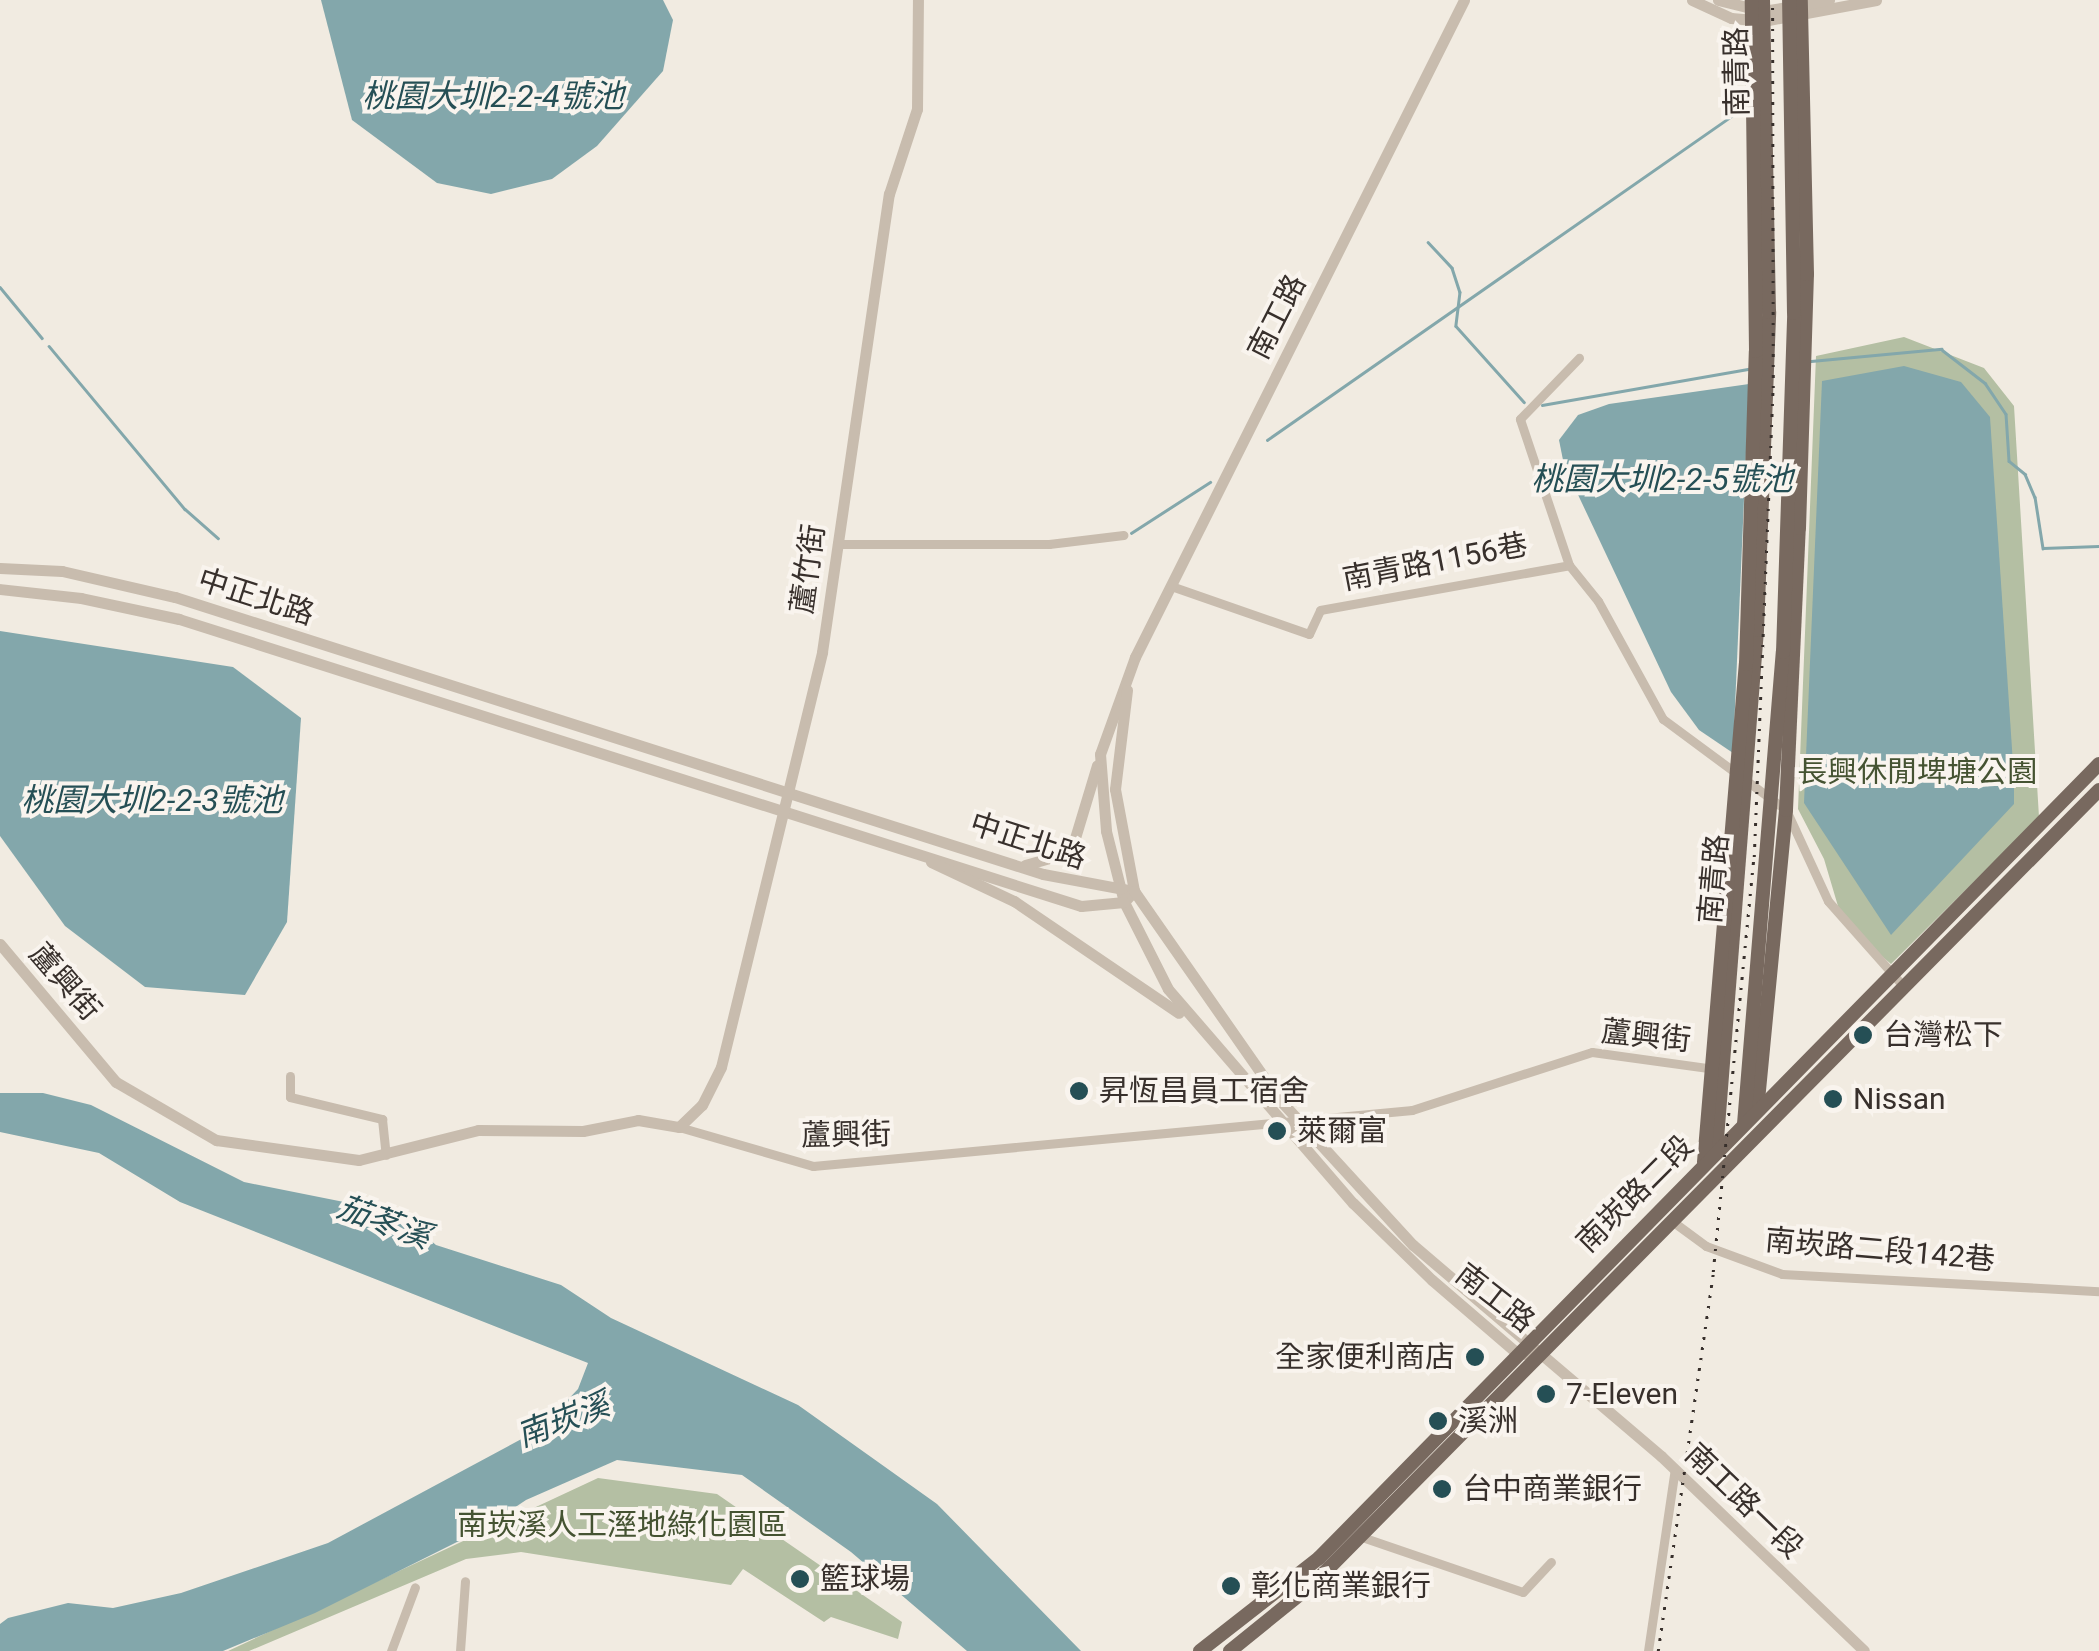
<!DOCTYPE html>
<html>
<head>
<meta charset="utf-8">
<style>
  body { margin:0 }
  #map { position:relative; width:2099px; height:1651px; overflow:hidden; background:#f1ebe1; font-family:Roboto,"Noto Sans TC",sans-serif }
  div>[style] { position:absolute }
  [style*='--x'] { left:calc(var(--x)*1px); top:calc(var(--y)*1px); width:calc(var(--w)*1px); rotate:calc(var(--a)*1deg) }
  .green>* { inset:0; background:#b4bfa3 }
  .water>* { inset:0; background:#83a7ab }
  .stream>* { height:2.5px; margin:-1.25px; padding:0 1.25px; transform-origin:1.25px; border-radius:1.25px; background:#83a7ab }
  .minor>* { height:9px; margin:-4.5px; padding:0 4.5px; transform-origin:4.5px; border-radius:4.5px; background:#c8bcae }
  .tertiary>* { height:11px; margin:-5.5px; padding:0 5.5px; transform-origin:5.5px; border-radius:5.5px; background:#c8bcae }
  .primary>* { height:14px; margin:-7px; padding:0 7px; transform-origin:7px; border-radius:7px; background:#78695f }
  .rail>* { height:2.5px; margin-top:-1.25px; transform-origin:0; background:repeating-linear-gradient(90deg,#38302c 0 2.5px,transparent 0 10.5px) }
  .dots>* { width:28px; height:28px; translate:-50% -50%; box-sizing:border-box; border:5px solid #f9f4ee; border-radius:50% }
  span { translate:-50% -50%; white-space:nowrap; text-align:center; line-height:1.15; -webkit-text-stroke:8px #f9f4ee; paint-order:stroke }
  .street-label { font-size:30px; color:#38302c }
  .park-label { font-size:30px; color:#455332 }
  .poi-label { font-size:30px; color:#38302c }
  .left { translate:0 -50%; text-align:left }
  .right { translate:-100% -50%; text-align:right }
  .water-label { font-size:32px; color:#254f55; font-style:italic }
</style>
</head>
<body>
<div id="map">
  <div class="green">
    <div style="clip-path:polygon(1904px 337px,1984px 368px,2014px 406px,2039px 817px,1891px 964px,1843px 923px,1824px 859px,1798px 809px,1816px 356px)"></div>
    <div style="clip-path:polygon(598px 1478px,717px 1494px,902px 1622px,898px 1639px,831px 1617px,824px 1622px,743px 1569px,731px 1585px,521px 1552px,466px 1559px,249px 1651px,228px 1651px)"></div>
  </div>
  <div class="water">
    <div style="clip-path:polygon(321px 0,663px 0,673px 20px,663px 71px,597px 146px,552px 179px,491px 194px,437px 183px,352px 120px)"></div>
    <div style="clip-path:polygon(1904px 366px,1961px 382px,1990px 417px,2014px 779px,2014px 804px,1891px 935px,1804px 803px,1822px 381px)"></div>
    <div style="clip-path:polygon(1749px 384px,1733px 753px,1699px 730px,1671px 692px,1564px 465px,1559px 440px,1578px 415px,1609px 404px)"></div>
    <div style="clip-path:polygon(0 631px,233px 667px,301px 718px,287px 922px,245px 995px,145px 987px,65px 926px,0 836px)"></div>
    <div style="clip-path:polygon(0 1093px,43px 1093px,91px 1105px,244px 1182px,364px 1206px,416px 1228px,436px 1245px,561px 1285px,611px 1318px,798px 1405px,937px 1504px,1081px 1651px,967px 1651px,851px 1552px,742px 1475px,617px 1460px,526px 1500px,481px 1530px,315px 1613px,223px 1651px,0 1651px,0 1624px,8px 1618px,68px 1603px,113px 1608px,181px 1593px,328px 1543px,540px 1429px,578px 1389px,588px 1363px,180px 1202px,99px 1153px,0 1132px)"></div>
  </div>
  <div class="stream">
    <div style="--x:1428;--y:242;--w:35;--a:47"></div>
    <div style="--x:1452;--y:268;--w:25;--a:72"></div>
    <div style="--x:1460;--y:292;--w:34;--a:97"></div>
    <div style="--x:1456;--y:326;--w:102;--a:48.2"></div>
    <div style="--x:0;--y:287;--w:66;--a:50.5"></div>
    <div style="--x:49;--y:346;--w:212;--a:50.2"></div>
    <div style="--x:185;--y:509;--w:44;--a:41.3"></div>
    <div style="--x:1811;--y:361;--w:131;--a:-5.3"></div>
    <div style="--x:1941;--y:349;--w:56;--a:37.7"></div>
    <div style="--x:1985;--y:383;--w:37;--a:56"></div>
    <div style="--x:2006;--y:414;--w:47;--a:86.3"></div>
    <div style="--x:2009;--y:461;--w:21;--a:39"></div>
    <div style="--x:2025;--y:474;--w:25;--a:67"></div>
    <div style="--x:2035;--y:497;--w:52;--a:81.1"></div>
    <div style="--x:2043;--y:548;--w:56;--a:-2"></div>
    <div style="--x:1542;--y:405;--w:210;--a:-9.9"></div>
    <div style="--x:1267;--y:440;--w:584;--a:-34.89"></div>
    <div style="--x:1131;--y:533;--w:94;--a:-32.8"></div>
  </div>
  <div class="minor">
    <div style="--x:837;--y:544;--w:212;--a:0"></div>
    <div style="--x:1049;--y:544;--w:75;--a:-6.9"></div>
    <div style="--x:1569;--y:565;--w:154;--a:-108.6"></div>
    <div style="--x:1520;--y:419;--w:85;--a:-46"></div>
    <div style="--x:1171;--y:586;--w:146;--a:19.2"></div>
    <div style="--x:1309;--y:634;--w:26;--a:-65"></div>
    <div style="--x:1320;--y:610;--w:253;--a:-10.2"></div>
    <div style="--x:1569;--y:565;--w:46;--a:51.1"></div>
    <div style="--x:1598;--y:601;--w:135;--a:61.2"></div>
    <div style="--x:1663;--y:719;--w:153;--a:36.5"></div>
    <div style="--x:1786;--y:810;--w:100;--a:65.2"></div>
    <div style="--x:1828;--y:901;--w:115;--a:48.5"></div>
    <div style="--x:290;--y:1076;--w:21;--a:90"></div>
    <div style="--x:290;--y:1097;--w:95;--a:13.4"></div>
    <div style="--x:382;--y:1119;--w:36;--a:84"></div>
    <div style="--x:679;--y:1127;--w:140;--a:16.2"></div>
    <div style="--x:813;--y:1166;--w:602;--a:-5.34"></div>
    <div style="--x:1412;--y:1110;--w:189;--a:-17.9"></div>
    <div style="--x:1592;--y:1052;--w:123;--a:7.9"></div>
    <div style="--x:1672;--y:1221;--w:42;--a:36.3"></div>
    <div style="--x:1706;--y:1246;--w:81;--a:20.2"></div>
    <div style="--x:1782;--y:1274;--w:317;--a:3.1"></div>
    <div style="--x:1359;--y:1536;--w:173;--a:18.9"></div>
    <div style="--x:1523;--y:1592;--w:41;--a:-47"></div>
    <div style="--x:391;--y:1651;--w:68;--a:-69.4"></div>
    <div style="--x:460;--y:1651;--w:70;--a:-85.9"></div>
    <div style="--x:1648;--y:1651;--w:184;--a:-81.6"></div>
  </div>
  <div class="tertiary">
    <div style="--x:1464;--y:0;--w:735;--a:116.6"></div>
    <div style="--x:1135;--y:657;--w:103;--a:109.8"></div>
    <div style="--x:1100;--y:754;--w:77;--a:85.5"></div>
    <div style="--x:1106;--y:831;--w:73;--a:75.8"></div>
    <div style="--x:1124;--y:902;--w:97;--a:63.2"></div>
    <div style="--x:1168;--y:989;--w:283;--a:49.2"></div>
    <div style="--x:1353;--y:1203;--w:110;--a:44.3"></div>
    <div style="--x:1432;--y:1280;--w:112;--a:40.7"></div>
    <div style="--x:1517;--y:1353;--w:10;--a:6"></div>
    <div style="--x:1692;--y:0;--w:43;--a:24.8"></div>
    <div style="--x:1731;--y:18;--w:32;--a:5"></div>
    <div style="--x:1763;--y:21;--w:115;--a:-10.5"></div>
    <div style="--x:1718;--y:0;--w:46;--a:13.7"></div>
    <div style="--x:1763;--y:11;--w:67;--a:-9.5"></div>
    <div style="--x:0;--y:568;--w:62;--a:2.8"></div>
    <div style="--x:62;--y:571;--w:116;--a:13"></div>
    <div style="--x:175;--y:597;--w:911;--a:17.7"></div>
    <div style="--x:1043;--y:874;--w:93;--a:10.6"></div>
    <div style="--x:1134;--y:891;--w:15;--a:132"></div>
    <div style="--x:1124;--y:902;--w:43;--a:174.7"></div>
    <div style="--x:1081;--y:906;--w:947;--a:-162.35"></div>
    <div style="--x:179;--y:619;--w:100;--a:-167.9"></div>
    <div style="--x:81;--y:598;--w:81;--a:-173.7"></div>
    <div style="--x:1127;--y:690;--w:100;--a:96.9"></div>
    <div style="--x:1115;--y:789;--w:104;--a:79.4"></div>
    <div style="--x:1134;--y:891;--w:254;--a:55.1"></div>
    <div style="--x:1279;--y:1099;--w:198;--a:47.5"></div>
    <div style="--x:1413;--y:1245;--w:326;--a:40.4"></div>
    <div style="--x:1661;--y:1456;--w:281;--a:43.8"></div>
    <div style="--x:931;--y:862;--w:92;--a:25.2"></div>
    <div style="--x:1014;--y:901;--w:199;--a:34.2"></div>
    <div style="--x:1025;--y:865;--w:32;--a:-16"></div>
    <div style="--x:1056;--y:856;--w:26;--a:-43"></div>
    <div style="--x:1075;--y:838;--w:76;--a:-73.2"></div>
    <div style="--x:0;--y:944;--w:180;--a:50"></div>
    <div style="--x:116;--y:1082;--w:116;--a:30.1"></div>
    <div style="--x:216;--y:1140;--w:144;--a:8"></div>
    <div style="--x:359;--y:1160;--w:123;--a:-14.1"></div>
    <div style="--x:478;--y:1130;--w:105;--a:0.5"></div>
    <div style="--x:583;--y:1131;--w:56;--a:-11.3"></div>
    <div style="--x:638;--y:1120;--w:42;--a:9.7"></div>
    <div style="--x:679;--y:1127;--w:32;--a:-44"></div>
    <div style="--x:702;--y:1105;--w:42;--a:-63.4"></div>
    <div style="--x:721;--y:1067;--w:427;--a:-76.3"></div>
    <div style="--x:822;--y:652;--w:463;--a:-81.7"></div>
    <div style="--x:889;--y:194;--w:89;--a:-71.8"></div>
    <div style="--x:917;--y:109;--w:109;--a:-89.5"></div>
  </div>
  <div class="primary">
    <div style="--x:1757;--y:1111;--w:302;--a:-84.5"></div>
    <div style="--x:1786;--y:810;--w:282;--a:-87.4"></div>
    <div style="--x:1799;--y:528;--w:254;--a:-88.2"></div>
    <div style="--x:1807;--y:274;--w:274;--a:-91.3"></div>
    <div style="--x:1744;--y:1124;--w:474;--a:-85.3"></div>
    <div style="--x:1783;--y:652;--w:339;--a:-88.1"></div>
    <div style="--x:1794;--y:313;--w:313;--a:-90.9"></div>
    <div style="--x:1716;--y:1152;--w:524;--a:-85.51"></div>
    <div style="--x:1757;--y:630;--w:318;--a:-87.8"></div>
    <div style="--x:1769;--y:312;--w:312;--a:-91.1"></div>
    <div style="--x:1704;--y:1162;--w:500;--a:-85.2"></div>
    <div style="--x:1746;--y:664;--w:313;--a:-88.2"></div>
    <div style="--x:1756;--y:351;--w:351;--a:-90.7"></div>
    <div style="--x:1200;--y:1651;--w:151;--a:-38"></div>
    <div style="--x:1319;--y:1558;--w:1113;--a:-45.51"></div>
    <div style="--x:1230;--y:1651;--w:108;--a:-39"></div>
    <div style="--x:1314;--y:1583;--w:1116;--a:-45.29"></div>
  </div>
  <div class="rail">
    <div style="--x:1658;--y:1651;--w:383;--a:-81.7"></div>
    <div style="--x:1713;--y:1272;--w:417;--a:-84.4"></div>
    <div style="--x:1754;--y:857;--w:469;--a:-87.7"></div>
    <div style="--x:1773;--y:388;--w:388;--a:-90.1"></div>
  </div>
  <div class="dots">
    <div style="left:1863px;top:1035px;background:#254f55"></div>
    <div style="left:1079px;top:1091px;background:#254f55"></div>
    <div style="left:1833px;top:1099px;background:#254f55"></div>
    <div style="left:1277px;top:1131px;background:#254f55"></div>
    <div style="left:1475px;top:1357px;background:#254f55"></div>
    <div style="left:1546px;top:1394px;background:#254f55"></div>
    <div style="left:1438px;top:1421px;background:#254f55"></div>
    <div style="left:1442px;top:1489px;background:#254f55"></div>
    <div style="left:800px;top:1579px;background:#254f55"></div>
    <div style="left:1231px;top:1586px;background:#254f55"></div>
  </div>
  <div class="street-label">
    <span style="left:1737px;top:72px;rotate:-91deg">南青路</span>
    <span style="left:1277px;top:317px;rotate:-63deg">南工路</span>
    <span style="left:1435px;top:562px;rotate:-11deg">南青路1156巷</span>
    <span style="left:808px;top:569px;rotate:-82deg">蘆竹街</span>
    <span style="left:256px;top:597px;rotate:18deg">中正北路</span>
    <span style="left:1028px;top:841px;rotate:18deg">中正北路</span>
    <span style="left:1714px;top:879px;rotate:-85deg">南青路</span>
    <span style="left:65px;top:982px;rotate:49deg">蘆興街</span>
    <span style="left:1646px;top:1036px;rotate:6deg">蘆興街</span>
    <span style="left:846px;top:1135px;rotate:-1deg">蘆興街</span>
    <span style="left:1635px;top:1194px;rotate:-45deg">南崁路二段</span>
    <span style="left:1880px;top:1250px;rotate:5deg">南崁路二段142巷</span>
    <span style="left:1495px;top:1298px;rotate:38deg">南工路</span>
    <span style="left:1744px;top:1501px;rotate:44deg">南工路一段</span>
  </div>
  <div class="park-label">
    <span style="left:1917px;top:772px">長興休閒埤塘公園</span>
    <span style="left:622px;top:1525px">南崁溪人工溼地綠化園區</span>
  </div>
  <div class="poi-label">
    <span class="left" style="left:1883px;top:1035px">台灣松下</span>
    <span class="left" style="left:1099px;top:1091px">昇恆昌員工宿舍</span>
    <span class="left" style="left:1853px;top:1099px">Nissan</span>
    <span class="left" style="left:1297px;top:1131px">萊爾富</span>
    <span class="right" style="left:1455px;top:1357px">全家便利商店</span>
    <span class="left" style="left:1566px;top:1394px">7-Eleven</span>
    <span class="left" style="left:1458px;top:1421px">溪洲</span>
    <span class="left" style="left:1462px;top:1489px">台中商業銀行</span>
    <span class="left" style="left:820px;top:1579px">籃球場</span>
    <span class="left" style="left:1251px;top:1586px">彰化商業銀行</span>
  </div>
  <div class="water-label">
    <span style="left:493px;top:96px">桃園大圳2-2-4號池</span>
    <span style="left:1662px;top:479px">桃園大圳2-2-5號池</span>
    <span style="left:152px;top:800px">桃園大圳2-2-3號池</span>
    <span style="left:384px;top:1222px;rotate:20deg">茄苳溪</span>
    <span style="left:563px;top:1420px;rotate:-21deg">南崁溪</span>
  </div>
</div>
</body>
</html>
